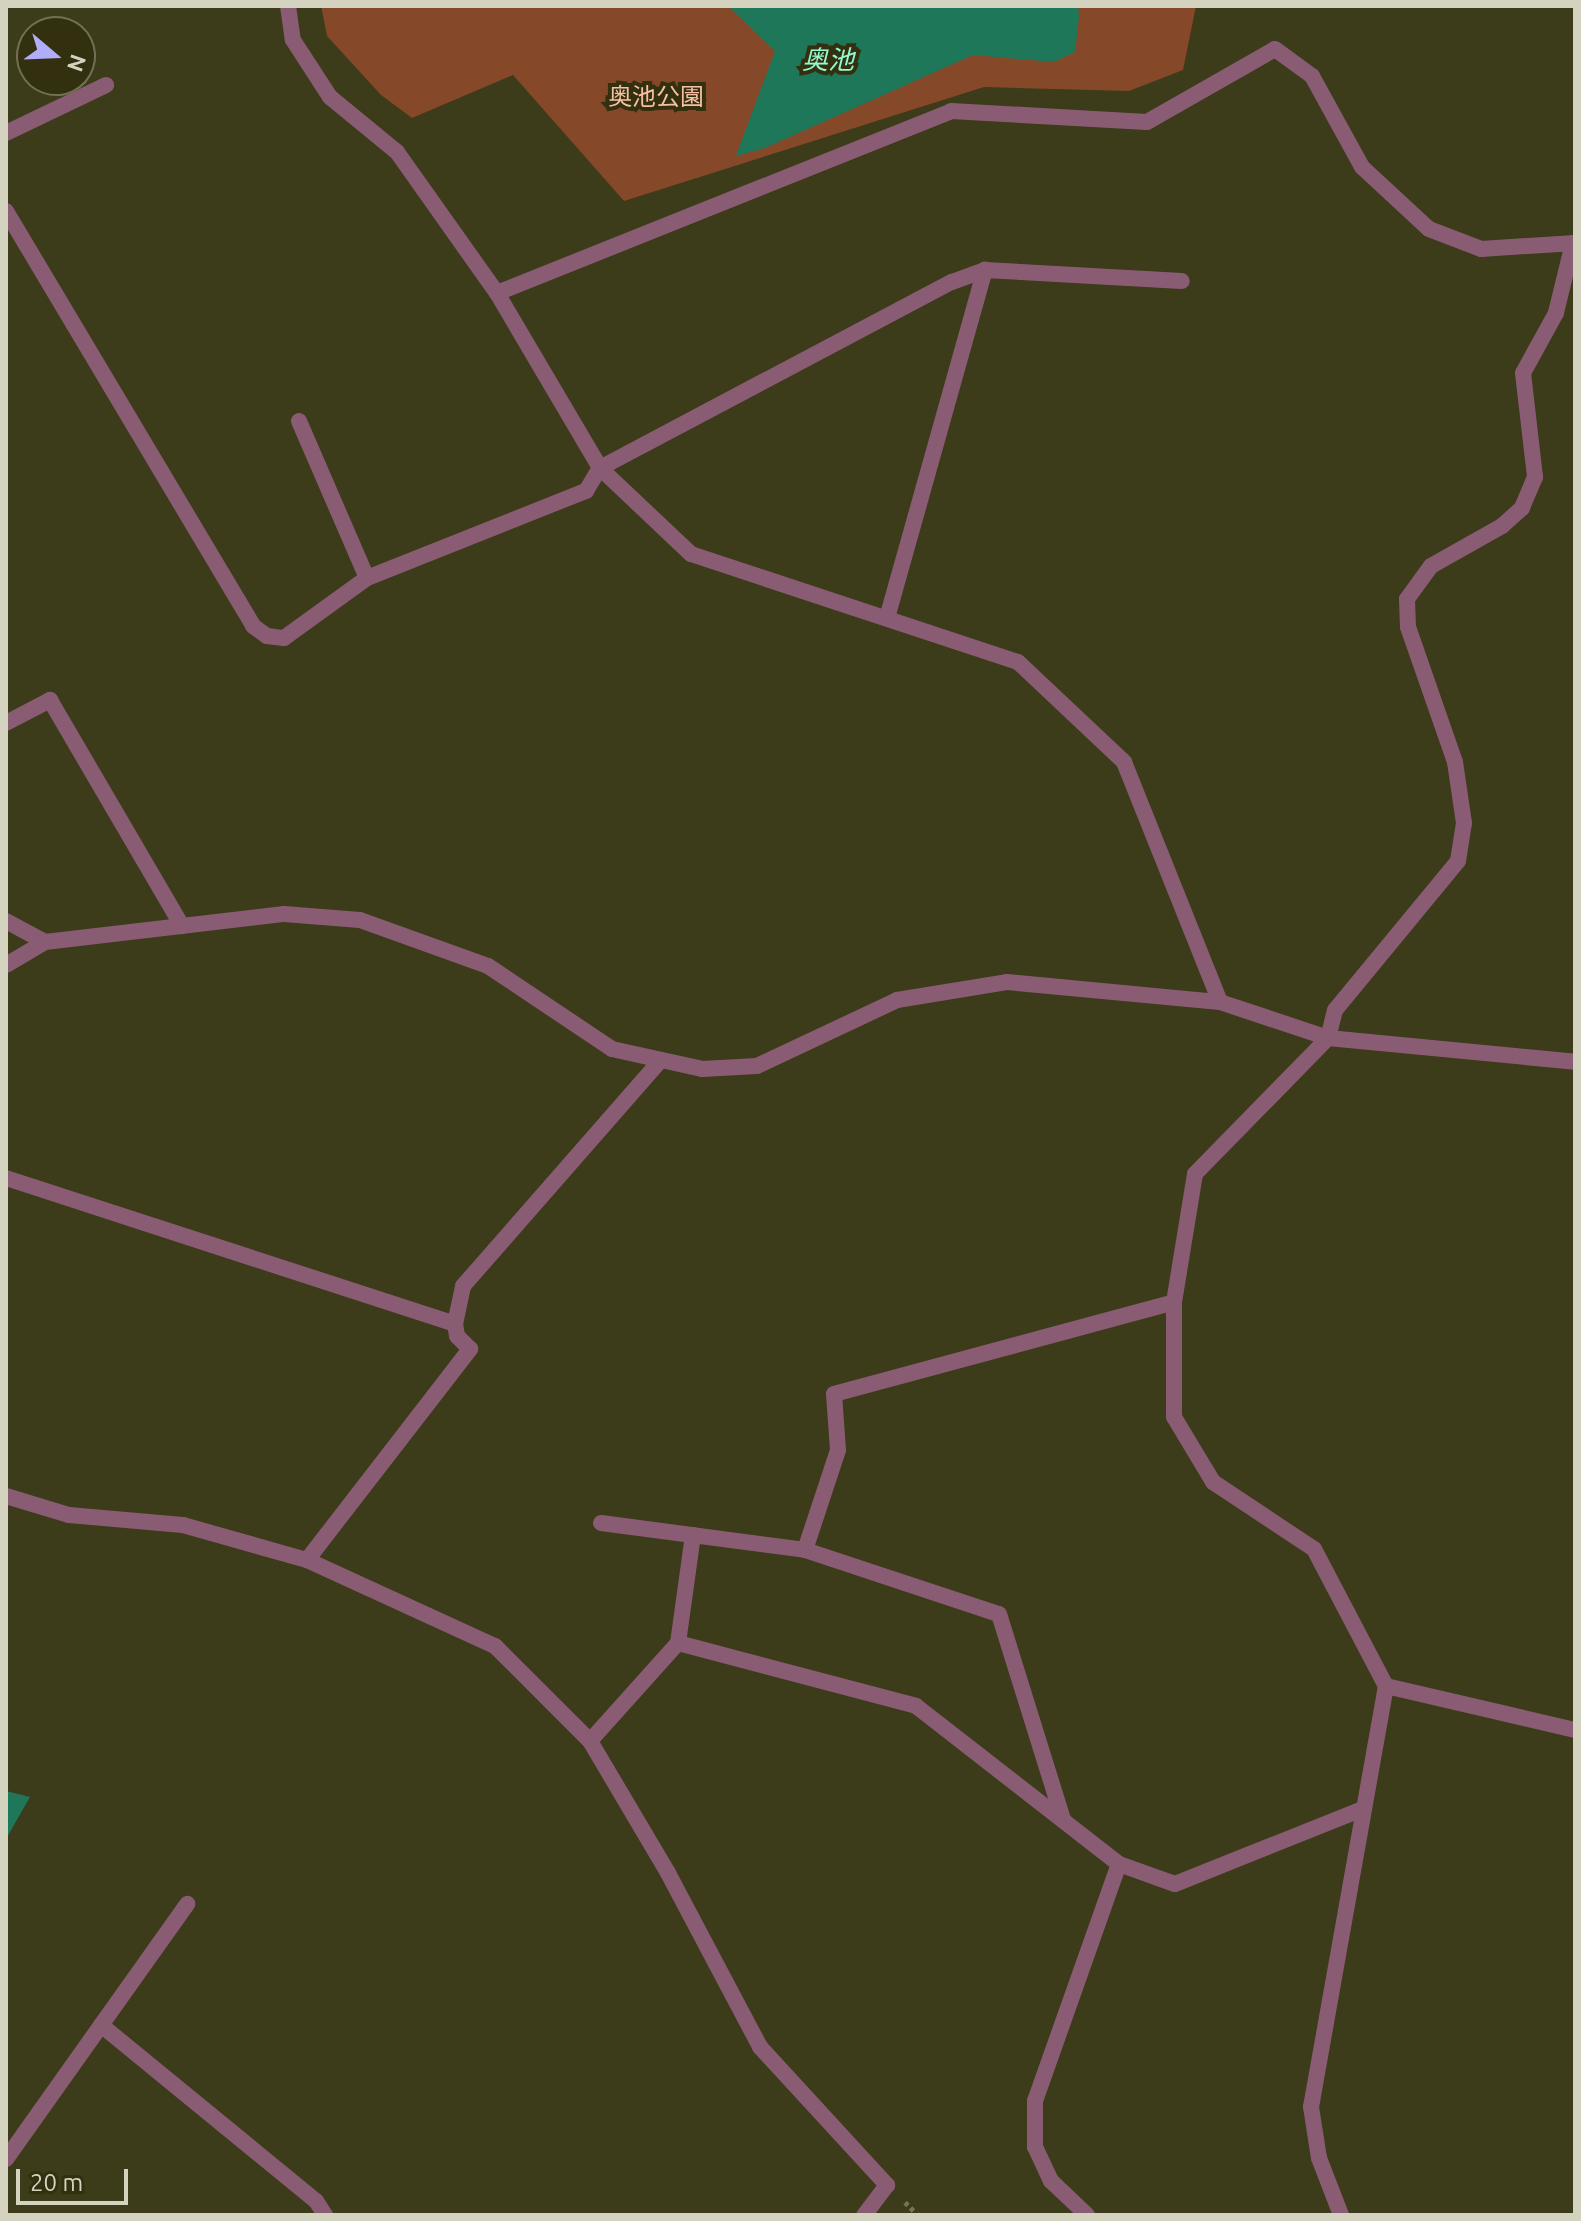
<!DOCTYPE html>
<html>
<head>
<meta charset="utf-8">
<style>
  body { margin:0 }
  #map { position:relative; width:1581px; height:2221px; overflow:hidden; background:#3c3b1a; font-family:Ubuntu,"Noto Sans JP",sans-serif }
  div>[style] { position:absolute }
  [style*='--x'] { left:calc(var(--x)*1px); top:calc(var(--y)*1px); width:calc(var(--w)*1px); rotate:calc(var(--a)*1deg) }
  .green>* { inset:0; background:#854829 }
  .water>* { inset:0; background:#1f775a }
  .path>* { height:5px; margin-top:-2.5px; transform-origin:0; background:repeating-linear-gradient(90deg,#747357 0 4px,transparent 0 8px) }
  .minor>* { height:16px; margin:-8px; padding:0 8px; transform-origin:8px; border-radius:8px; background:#8a5c74 }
  .tertiary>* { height:16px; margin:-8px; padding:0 8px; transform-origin:8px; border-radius:8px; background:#8a5c74 }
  span { translate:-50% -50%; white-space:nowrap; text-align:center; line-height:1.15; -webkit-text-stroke:8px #32300f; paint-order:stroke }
  .park-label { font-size:24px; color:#f7bfa4 }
  .water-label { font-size:26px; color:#94f9d1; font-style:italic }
  .frame { position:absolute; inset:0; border:8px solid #d3d3c0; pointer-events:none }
  .north { position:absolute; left:16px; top:16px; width:80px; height:80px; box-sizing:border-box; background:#32300f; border:2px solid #727156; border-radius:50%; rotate:109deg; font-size:22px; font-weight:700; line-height:32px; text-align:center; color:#d3d3c0 }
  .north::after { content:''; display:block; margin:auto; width:28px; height:36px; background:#b2adf9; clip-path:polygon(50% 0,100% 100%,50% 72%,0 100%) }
  .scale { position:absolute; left:16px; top:2169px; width:112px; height:36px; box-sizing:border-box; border:4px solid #d3d3c0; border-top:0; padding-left:10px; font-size:24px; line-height:28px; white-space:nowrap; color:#d3d3c0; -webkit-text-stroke:6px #32300f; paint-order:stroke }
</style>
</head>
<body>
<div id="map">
  <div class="green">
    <div style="clip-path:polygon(321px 6px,1196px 6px,1183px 70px,1129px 91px,984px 87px,624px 201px,513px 75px,412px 118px,381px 95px,327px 36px)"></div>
  </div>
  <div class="water">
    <div style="clip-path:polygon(728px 6px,1078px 6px,1079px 16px,1075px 52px,1054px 62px,973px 55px,765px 148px,736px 156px,775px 51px)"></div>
    <div style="clip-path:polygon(6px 1791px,30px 1797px,6px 1839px)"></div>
  </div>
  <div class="path">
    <div style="--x:905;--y:2202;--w:18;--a:45"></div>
  </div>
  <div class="minor">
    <div style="--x:288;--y:6;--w:34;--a:82"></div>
    <div style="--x:293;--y:40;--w:68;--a:57"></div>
    <div style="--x:330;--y:97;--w:87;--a:39.4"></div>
    <div style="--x:397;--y:152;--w:173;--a:54.7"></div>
    <div style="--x:497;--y:293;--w:203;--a:59.5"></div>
    <div style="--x:600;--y:468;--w:125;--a:43.4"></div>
    <div style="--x:691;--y:554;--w:344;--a:18.3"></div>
    <div style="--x:1018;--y:662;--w:146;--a:43.3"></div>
    <div style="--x:1124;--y:762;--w:258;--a:68.2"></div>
    <div style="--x:6;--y:133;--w:111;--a:-25.6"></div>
    <div style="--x:6;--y:211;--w:483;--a:59.2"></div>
    <div style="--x:253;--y:626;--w:17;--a:36"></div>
    <div style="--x:267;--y:636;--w:17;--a:7"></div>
    <div style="--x:284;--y:638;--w:102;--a:-35.9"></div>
    <div style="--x:1573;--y:243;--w:72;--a:103.7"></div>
    <div style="--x:1556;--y:313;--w:68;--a:118.8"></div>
    <div style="--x:1523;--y:373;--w:105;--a:83.4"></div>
    <div style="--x:1535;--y:477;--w:34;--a:113"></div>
    <div style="--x:1522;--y:508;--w:27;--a:138"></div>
    <div style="--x:1502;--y:526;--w:81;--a:150.6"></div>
    <div style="--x:1431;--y:566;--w:41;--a:126"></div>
    <div style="--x:1407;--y:599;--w:28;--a:88"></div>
    <div style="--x:1408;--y:627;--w:143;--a:70.8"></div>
    <div style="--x:1455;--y:762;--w:62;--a:81.6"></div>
    <div style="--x:1464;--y:823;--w:38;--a:99"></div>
    <div style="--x:1458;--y:861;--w:193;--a:129.5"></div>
    <div style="--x:1335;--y:1010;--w:29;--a:104"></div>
    <div style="--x:1328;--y:1038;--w:190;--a:134.4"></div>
    <div style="--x:1195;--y:1174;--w:130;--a:99.3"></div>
    <div style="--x:1174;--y:1302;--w:115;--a:90"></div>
    <div style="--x:1174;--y:1417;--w:76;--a:59"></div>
    <div style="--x:1213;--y:1482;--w:121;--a:33.6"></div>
    <div style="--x:1314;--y:1549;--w:155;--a:62.3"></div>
    <div style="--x:1386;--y:1686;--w:194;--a:13.1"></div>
    <div style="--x:497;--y:293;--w:489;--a:-21.8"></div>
    <div style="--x:951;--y:111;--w:196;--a:3.2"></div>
    <div style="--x:1147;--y:122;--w:147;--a:-29.7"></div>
    <div style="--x:1275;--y:49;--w:46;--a:36.1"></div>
    <div style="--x:1312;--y:76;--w:104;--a:61.2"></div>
    <div style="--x:1362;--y:167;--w:91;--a:42.8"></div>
    <div style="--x:1429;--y:229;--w:56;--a:21"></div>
    <div style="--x:1481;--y:249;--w:94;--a:-3.7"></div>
    <div style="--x:299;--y:421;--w:171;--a:66.6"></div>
    <div style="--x:367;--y:578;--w:236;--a:-21.7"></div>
    <div style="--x:586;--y:491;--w:27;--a:-59"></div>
    <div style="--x:600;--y:468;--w:398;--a:-27.9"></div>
    <div style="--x:952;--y:282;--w:35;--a:-20"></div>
    <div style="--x:985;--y:270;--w:197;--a:3.2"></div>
    <div style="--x:887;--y:618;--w:362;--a:-74.3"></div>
    <div style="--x:6;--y:723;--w:50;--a:-27.6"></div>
    <div style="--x:50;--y:700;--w:262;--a:59.7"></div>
    <div style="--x:6;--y:921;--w:44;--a:28.3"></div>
    <div style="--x:6;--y:965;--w:45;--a:-30.5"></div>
    <div style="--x:6;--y:1178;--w:472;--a:18"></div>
    <div style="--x:6;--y:1496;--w:66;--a:16.8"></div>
    <div style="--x:69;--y:1515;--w:114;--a:5"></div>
    <div style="--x:183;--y:1525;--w:129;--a:15.8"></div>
    <div style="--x:307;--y:1560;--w:207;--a:24.6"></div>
    <div style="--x:495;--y:1646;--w:134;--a:45"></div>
    <div style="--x:590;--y:1741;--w:153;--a:59.4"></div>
    <div style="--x:668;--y:1873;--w:197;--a:62.1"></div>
    <div style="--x:760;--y:2047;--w:188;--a:47.4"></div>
    <div style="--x:887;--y:2185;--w:38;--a:127"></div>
    <div style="--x:601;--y:1523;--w:206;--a:7.5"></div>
    <div style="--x:805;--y:1550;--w:204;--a:18.3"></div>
    <div style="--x:999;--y:1614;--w:216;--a:72.7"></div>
    <div style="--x:805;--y:1550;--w:105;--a:-71.7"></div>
    <div style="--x:838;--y:1450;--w:56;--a:-94.1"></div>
    <div style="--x:834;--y:1394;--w:352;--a:-15.1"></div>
    <div style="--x:307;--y:1560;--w:267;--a:-52.3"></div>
    <div style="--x:470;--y:1349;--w:18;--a:-135"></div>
    <div style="--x:457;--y:1336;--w:12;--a:-99"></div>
    <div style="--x:455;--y:1324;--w:39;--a:-78"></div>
    <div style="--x:463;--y:1286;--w:296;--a:-48.8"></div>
    <div style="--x:678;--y:1643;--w:109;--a:-82.1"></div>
    <div style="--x:590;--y:1741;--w:132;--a:-48.1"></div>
    <div style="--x:678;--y:1643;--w:246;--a:14.8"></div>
    <div style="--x:916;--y:1706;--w:257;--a:37.9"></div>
    <div style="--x:1119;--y:1864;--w:59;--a:19.7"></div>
    <div style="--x:1175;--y:1884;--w:199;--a:-21.8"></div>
    <div style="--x:101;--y:2025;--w:278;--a:39.3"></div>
    <div style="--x:316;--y:2201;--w:17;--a:57"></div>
    <div style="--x:6;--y:2159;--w:313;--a:-54.6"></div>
    <div style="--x:1087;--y:2215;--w:50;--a:-136.6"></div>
    <div style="--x:1051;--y:2181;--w:38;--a:-115"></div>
    <div style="--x:1035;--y:2147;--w:46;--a:-90"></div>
    <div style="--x:1035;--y:2101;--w:251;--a:-70.5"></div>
    <div style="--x:1341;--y:2215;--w:61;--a:-111.1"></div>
    <div style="--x:1319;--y:2158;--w:52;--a:-98.9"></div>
    <div style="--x:1311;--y:2107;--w:428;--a:-79.9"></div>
  </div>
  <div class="tertiary">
    <div style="--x:45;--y:942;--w:241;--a:-6.7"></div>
    <div style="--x:284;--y:914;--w:76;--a:4.5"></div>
    <div style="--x:360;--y:920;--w:136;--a:19.8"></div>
    <div style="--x:488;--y:966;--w:149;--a:33.8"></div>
    <div style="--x:612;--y:1049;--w:92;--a:12.5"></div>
    <div style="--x:702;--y:1069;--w:55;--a:-3.1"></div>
    <div style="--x:757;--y:1066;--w:155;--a:-25.2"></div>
    <div style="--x:897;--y:1000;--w:111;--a:-9.3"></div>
    <div style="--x:1007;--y:982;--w:214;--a:5.4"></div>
    <div style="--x:1220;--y:1002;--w:114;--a:18.4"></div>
    <div style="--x:1328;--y:1038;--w:248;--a:5.5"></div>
  </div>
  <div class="park-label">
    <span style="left:656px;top:97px">奥池公園</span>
  </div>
  <div class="water-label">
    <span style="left:828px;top:60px">奥池</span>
  </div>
  <div class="frame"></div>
  <div class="north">N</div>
  <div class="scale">20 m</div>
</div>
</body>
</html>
